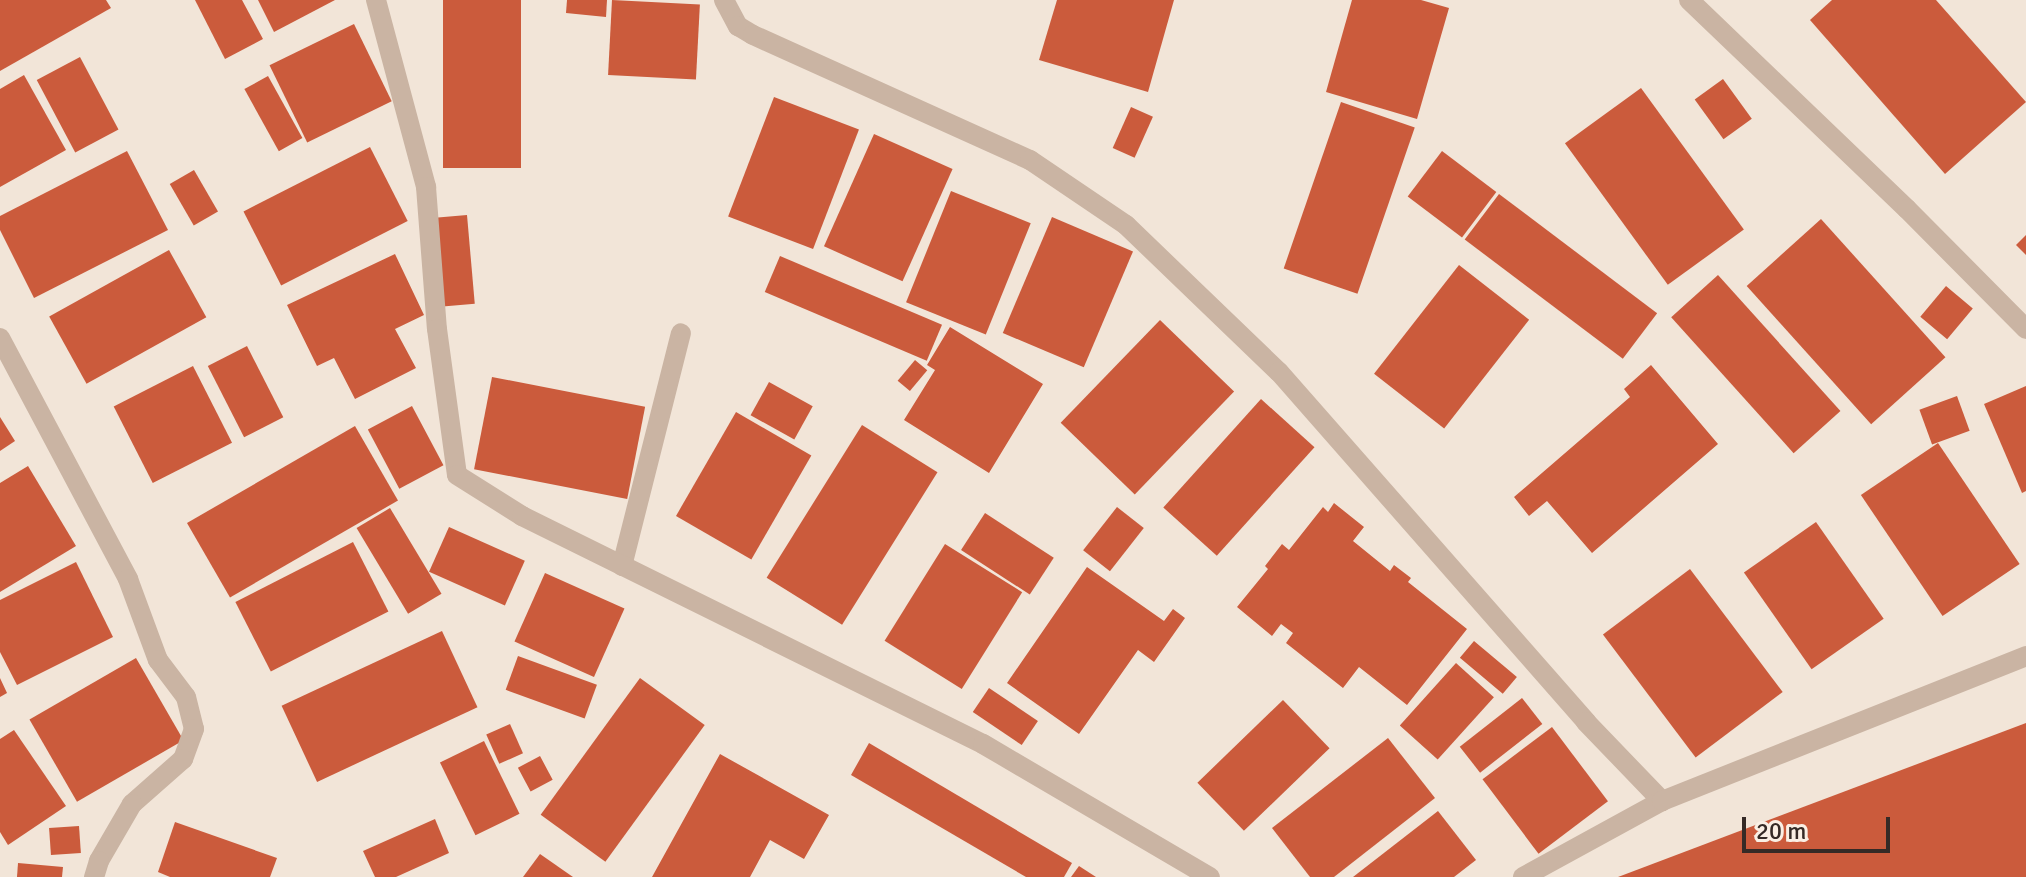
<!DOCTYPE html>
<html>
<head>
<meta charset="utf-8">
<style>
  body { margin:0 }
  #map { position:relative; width:2026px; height:877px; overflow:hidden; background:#f2e5d8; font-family:Signika,sans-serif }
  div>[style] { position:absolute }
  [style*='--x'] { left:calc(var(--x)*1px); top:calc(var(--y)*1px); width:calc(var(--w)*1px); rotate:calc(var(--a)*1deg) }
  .building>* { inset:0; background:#cb5b3c; transform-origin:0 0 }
  .service>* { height:20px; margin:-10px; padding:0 10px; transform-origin:10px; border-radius:10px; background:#cab4a3 }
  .minor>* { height:20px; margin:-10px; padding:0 10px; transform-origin:10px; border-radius:10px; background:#cab4a3 }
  span { translate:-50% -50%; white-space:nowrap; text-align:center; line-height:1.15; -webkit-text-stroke:8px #faefe4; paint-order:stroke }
  .scale { position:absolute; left:1742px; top:817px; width:148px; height:36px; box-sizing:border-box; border:4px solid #352a26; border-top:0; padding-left:10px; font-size:24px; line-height:28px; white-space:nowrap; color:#352a26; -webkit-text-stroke:6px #faefe4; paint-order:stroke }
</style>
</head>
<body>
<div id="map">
  <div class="building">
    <div style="clip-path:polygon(0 0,106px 0,111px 8px,0 71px)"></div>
    <div style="clip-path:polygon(195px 0,242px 0,263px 39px,225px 59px)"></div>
    <div style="clip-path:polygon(258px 0,335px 0,274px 32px)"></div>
    <div style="left:443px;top:0;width:78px;height:168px"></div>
    <div style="clip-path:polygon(567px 0,607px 0,606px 17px,566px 13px)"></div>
    <div style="left:612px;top:0;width:88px;height:75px;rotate:3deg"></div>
    <div style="clip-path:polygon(1057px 0,1174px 0,1148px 92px,1039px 60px)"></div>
    <div style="clip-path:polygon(1352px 0,1421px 0,1449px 8px,1417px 119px,1326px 92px)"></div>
    <div style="clip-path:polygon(1832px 0,1936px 0,2026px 102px,1945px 174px,1810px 20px)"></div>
    <div style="left:354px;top:24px;width:86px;height:94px;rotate:64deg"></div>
    <div style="left:80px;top:57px;width:82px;height:49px;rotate:62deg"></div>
    <div style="clip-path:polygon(24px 75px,66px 150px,0 187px,0 89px)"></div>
    <div style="left:268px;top:76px;width:71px;height:27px;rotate:61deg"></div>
    <div style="left:1723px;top:79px;width:49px;height:35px;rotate:54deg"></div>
    <div style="left:1641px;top:88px;width:175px;height:94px;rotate:54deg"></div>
    <div style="left:774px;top:97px;width:91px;height:128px;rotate:21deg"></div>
    <div style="left:1341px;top:102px;width:78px;height:176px;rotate:19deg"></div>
    <div style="left:1131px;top:107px;width:24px;height:45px;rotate:24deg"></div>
    <div style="left:874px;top:134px;width:86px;height:123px;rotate:24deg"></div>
    <div style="left:370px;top:147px;width:83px;height:142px;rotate:63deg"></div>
    <div style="clip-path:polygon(127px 151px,168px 230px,34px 298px,0 230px,0 216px)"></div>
    <div style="left:1442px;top:151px;width:68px;height:57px;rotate:37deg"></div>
    <div style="left:194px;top:170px;width:48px;height:28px;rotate:60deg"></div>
    <div style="left:951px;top:191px;width:86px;height:120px;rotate:22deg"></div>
    <div style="left:1499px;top:194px;width:198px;height:57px;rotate:37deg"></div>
    <div style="left:467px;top:215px;width:89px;height:35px;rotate:85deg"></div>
    <div style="left:1052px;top:217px;width:88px;height:126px;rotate:23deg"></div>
    <div style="left:1821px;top:219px;width:186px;height:100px;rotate:48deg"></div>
    <div style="clip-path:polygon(2026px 235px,2026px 255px,2016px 245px)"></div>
    <div style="left:169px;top:250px;width:77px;height:137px;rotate:61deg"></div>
    <div style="clip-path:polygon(395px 254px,424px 315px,395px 329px,416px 368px,355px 399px,334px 358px,317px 366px,287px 305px)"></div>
    <div style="left:780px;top:256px;width:176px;height:39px;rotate:23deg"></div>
    <div style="left:1459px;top:265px;width:89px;height:138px;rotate:38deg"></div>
    <div style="left:1718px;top:275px;width:183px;height:63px;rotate:48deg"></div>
    <div style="left:1946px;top:286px;width:35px;height:40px;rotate:40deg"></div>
    <div style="left:1160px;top:320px;width:103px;height:143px;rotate:44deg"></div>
    <div style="clip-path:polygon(950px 327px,1043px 384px,989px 473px,904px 420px,935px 370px,927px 365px)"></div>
    <div style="left:247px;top:346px;width:80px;height:44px;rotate:63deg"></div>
    <div style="left:915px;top:360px;width:16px;height:27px;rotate:40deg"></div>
    <div style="clip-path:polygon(1651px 365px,1718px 444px,1592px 553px,1547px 501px,1529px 516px,1514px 497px,1630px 397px,1624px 389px)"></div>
    <div style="left:193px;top:366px;width:86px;height:89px;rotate:63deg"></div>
    <div style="left:492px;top:377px;width:156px;height:94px;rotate:11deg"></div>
    <div style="left:769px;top:382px;width:50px;height:38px;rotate:29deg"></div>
    <div style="clip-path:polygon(2026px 386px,2026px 491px,2022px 493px,1984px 404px)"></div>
    <div style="left:1957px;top:396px;width:37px;height:40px;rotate:70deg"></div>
    <div style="left:1261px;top:399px;width:72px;height:146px;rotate:42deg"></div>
    <div style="left:412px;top:406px;width:67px;height:50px;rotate:62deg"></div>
    <div style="left:736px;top:412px;width:87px;height:120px;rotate:30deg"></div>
    <div style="clip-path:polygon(0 417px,15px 441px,0 451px)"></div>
    <div style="left:862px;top:425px;width:89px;height:180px;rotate:32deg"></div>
    <div style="left:355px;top:426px;width:86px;height:194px;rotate:60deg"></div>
    <div style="left:1938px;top:443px;width:146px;height:93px;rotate:56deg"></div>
    <div style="clip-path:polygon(28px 466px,76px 546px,0 592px,0 483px)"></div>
    <div style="clip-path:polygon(1334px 503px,1364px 527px,1353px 541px,1390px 571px,1394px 565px,1411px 578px,1408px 582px,1467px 629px,1407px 705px,1359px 667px,1343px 688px,1286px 643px,1293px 633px,1281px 624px,1272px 636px,1237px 607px,1268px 569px,1265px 566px,1282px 544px,1289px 550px,1323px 507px,1328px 512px)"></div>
    <div style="left:1117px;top:507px;width:34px;height:55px;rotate:38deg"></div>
    <div style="left:390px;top:508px;width:100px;height:39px;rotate:59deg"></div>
    <div style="left:985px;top:513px;width:82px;height:44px;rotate:33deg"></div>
    <div style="left:1816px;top:522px;width:118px;height:88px;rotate:55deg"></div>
    <div style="left:449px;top:527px;width:83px;height:49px;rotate:24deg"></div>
    <div style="left:353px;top:542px;width:78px;height:132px;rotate:63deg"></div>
    <div style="left:945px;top:544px;width:91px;height:114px;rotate:32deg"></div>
    <div style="clip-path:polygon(76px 562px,113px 637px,17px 685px,0 652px,0 600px)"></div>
    <div style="clip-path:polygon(1087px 567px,1164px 621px,1173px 609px,1185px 618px,1154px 662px,1138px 650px,1079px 734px,1007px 683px)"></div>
    <div style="left:1690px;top:569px;width:154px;height:109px;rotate:53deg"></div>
    <div style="left:545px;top:573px;width:87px;height:75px;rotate:24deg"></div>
    <div style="left:442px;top:631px;width:84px;height:177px;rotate:65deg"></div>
    <div style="left:1474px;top:641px;width:56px;height:22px;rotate:40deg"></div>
    <div style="left:518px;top:656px;width:84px;height:36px;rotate:20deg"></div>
    <div style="left:136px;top:658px;width:95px;height:123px;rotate:60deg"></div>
    <div style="left:1456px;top:663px;width:51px;height:84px;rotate:42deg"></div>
    <div style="clip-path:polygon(0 678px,7px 693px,0 697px)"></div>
    <div style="left:640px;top:678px;width:80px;height:169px;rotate:36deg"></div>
    <div style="left:989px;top:688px;width:59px;height:29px;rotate:34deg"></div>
    <div style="left:1522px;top:698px;width:33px;height:79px;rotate:52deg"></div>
    <div style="left:1283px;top:700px;width:67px;height:119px;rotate:46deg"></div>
    <div style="clip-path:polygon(2026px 723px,2026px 877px,1618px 877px)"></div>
    <div style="left:510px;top:724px;width:32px;height:26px;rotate:66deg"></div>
    <div style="left:1552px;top:727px;width:93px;height:87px;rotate:53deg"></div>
    <div style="clip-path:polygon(14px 730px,66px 806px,8px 845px,0 832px,0 739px)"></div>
    <div style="clip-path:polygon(1388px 738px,1435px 798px,1334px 877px,1310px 877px,1272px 828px)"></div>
    <div style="left:484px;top:741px;width:81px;height:49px;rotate:64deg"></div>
    <div style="clip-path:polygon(869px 743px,1072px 863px,1064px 877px,1026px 877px,851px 775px)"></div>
    <div style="clip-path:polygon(720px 754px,829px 815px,804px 859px,770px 840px,750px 877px,652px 877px)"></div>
    <div style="left:540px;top:756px;width:27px;height:25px;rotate:62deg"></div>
    <div style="clip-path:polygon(1438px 811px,1476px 860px,1454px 877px,1353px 877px)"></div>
    <div style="clip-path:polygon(435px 819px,449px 853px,396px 877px,375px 877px,363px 851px)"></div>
    <div style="clip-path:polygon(175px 822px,277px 858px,270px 877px,170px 877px,158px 872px)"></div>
    <div style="left:79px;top:826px;width:27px;height:30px;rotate:86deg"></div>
    <div style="clip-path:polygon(540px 854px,573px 877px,523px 877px)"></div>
    <div style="clip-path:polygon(18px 863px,63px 867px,62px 877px,17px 877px)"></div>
    <div style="clip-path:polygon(1079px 866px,1096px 877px,1071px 877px)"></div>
  </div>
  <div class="service">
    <div style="--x:622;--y:566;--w:240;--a:-75.8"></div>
  </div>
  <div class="minor">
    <div style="--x:376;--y:0;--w:194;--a:75"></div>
    <div style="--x:426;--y:187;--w:142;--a:85.6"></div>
    <div style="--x:437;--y:329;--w:147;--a:82.2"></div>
    <div style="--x:457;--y:475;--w:77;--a:32.2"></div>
    <div style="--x:522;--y:516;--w:514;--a:26.32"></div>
    <div style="--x:983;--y:744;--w:263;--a:30.4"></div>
    <div style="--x:724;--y:0;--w:30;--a:62"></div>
    <div style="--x:738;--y:26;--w:17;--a:31"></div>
    <div style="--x:753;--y:35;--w:304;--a:24.3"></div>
    <div style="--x:1030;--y:160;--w:116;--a:34.1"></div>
    <div style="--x:1126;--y:225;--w:212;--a:43.9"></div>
    <div style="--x:1279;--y:372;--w:466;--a:48.7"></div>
    <div style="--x:1586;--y:722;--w:110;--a:46.1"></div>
    <div style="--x:1689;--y:0;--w:302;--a:43.8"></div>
    <div style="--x:1907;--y:209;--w:169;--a:45.2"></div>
    <div style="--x:0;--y:338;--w:273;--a:62"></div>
    <div style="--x:128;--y:579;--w:86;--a:69.7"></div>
    <div style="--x:158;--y:660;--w:46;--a:52.9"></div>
    <div style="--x:186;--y:697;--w:33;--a:76"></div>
    <div style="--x:194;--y:729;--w:32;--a:110"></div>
    <div style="--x:183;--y:759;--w:68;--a:138.6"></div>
    <div style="--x:132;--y:804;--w:66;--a:120.1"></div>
    <div style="--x:99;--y:861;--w:17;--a:107"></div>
    <div style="--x:1523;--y:877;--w:158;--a:-28.7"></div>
    <div style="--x:1662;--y:801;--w:392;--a:-21.7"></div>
  </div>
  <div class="scale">20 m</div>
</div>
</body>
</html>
